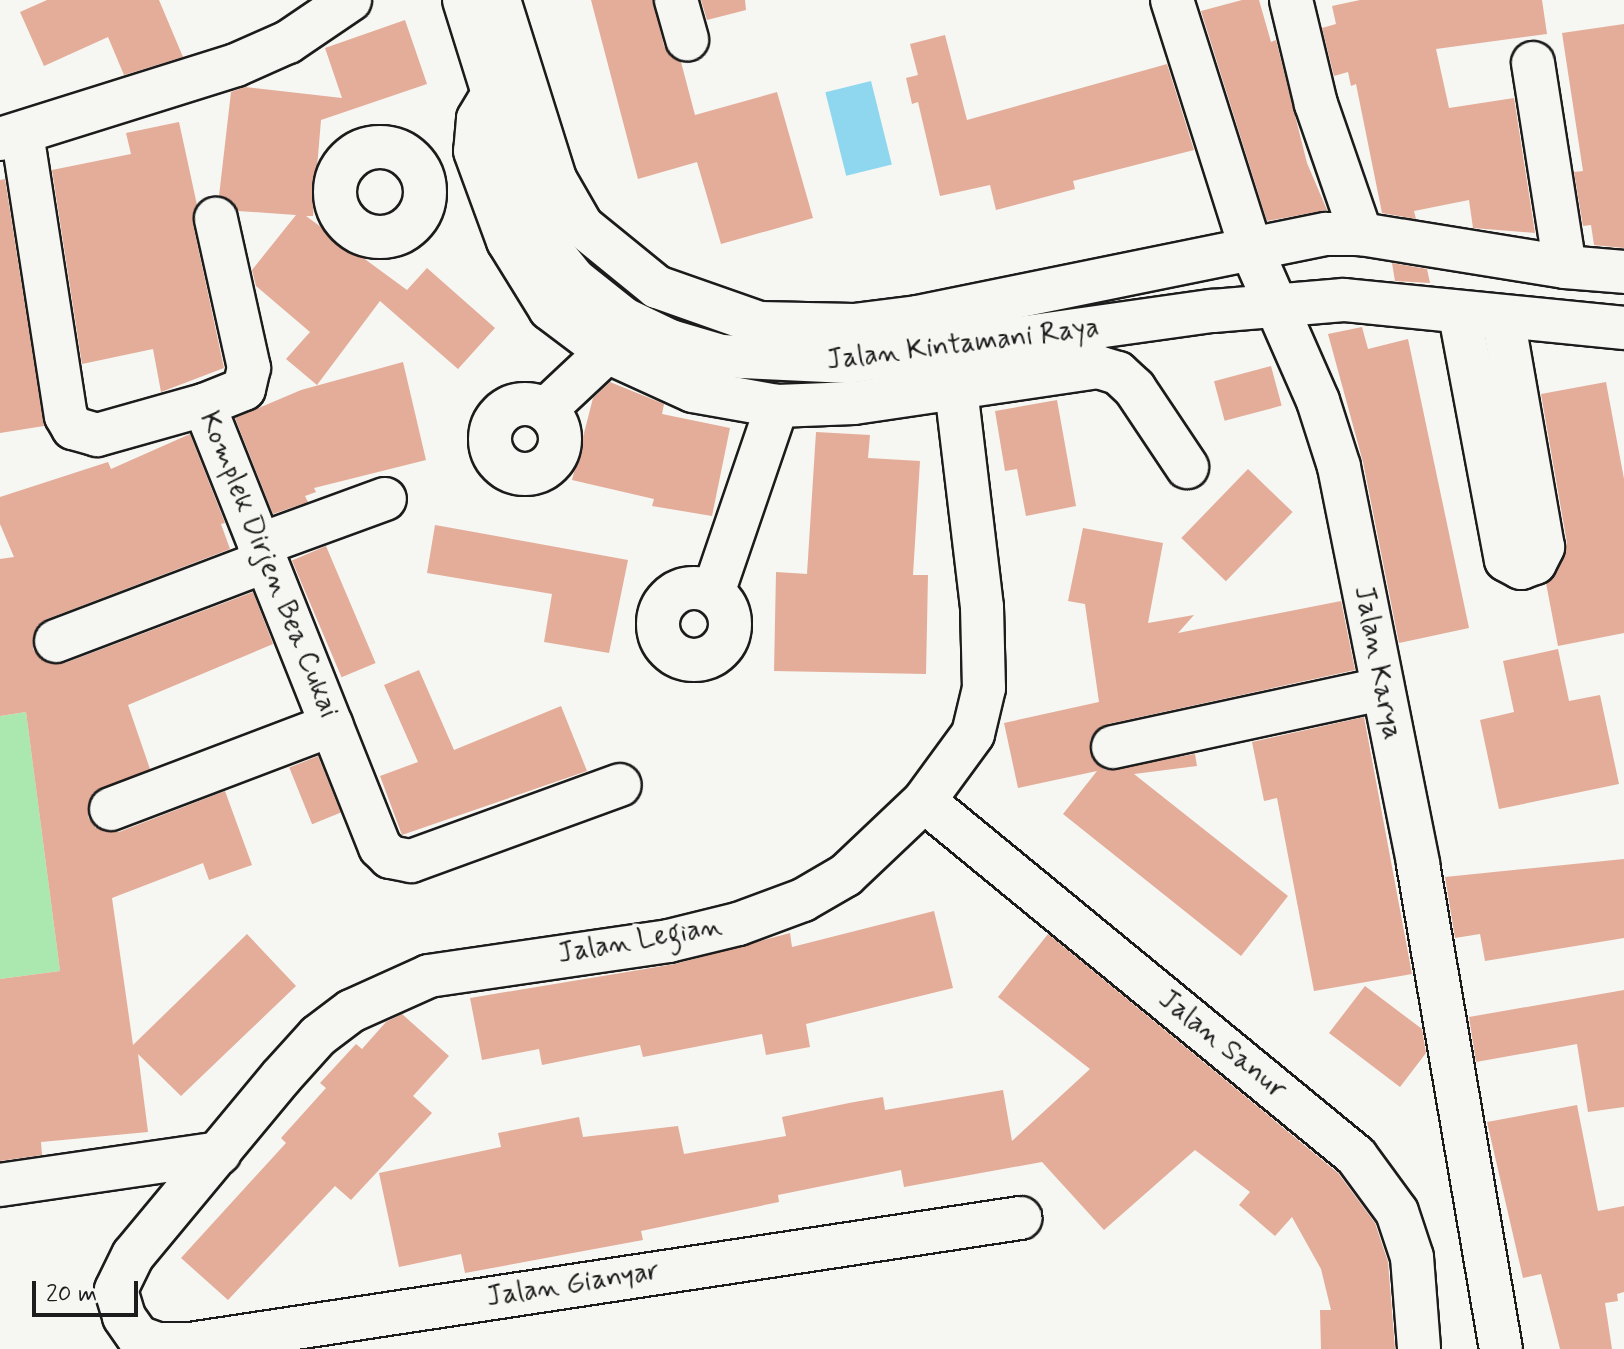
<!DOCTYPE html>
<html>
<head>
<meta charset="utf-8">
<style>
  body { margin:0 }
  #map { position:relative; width:1624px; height:1349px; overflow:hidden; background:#f6f6f2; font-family:Mynerve,sans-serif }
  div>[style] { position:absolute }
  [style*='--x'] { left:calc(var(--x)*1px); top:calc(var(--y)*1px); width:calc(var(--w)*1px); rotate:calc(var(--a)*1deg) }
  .green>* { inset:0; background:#aae8af }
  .water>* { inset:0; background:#8ed7ef; transform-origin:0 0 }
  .building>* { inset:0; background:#e3ad99; transform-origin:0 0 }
  .roads { filter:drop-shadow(2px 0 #1c1c1c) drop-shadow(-2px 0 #1c1c1c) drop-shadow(0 2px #1c1c1c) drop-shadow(0 -2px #1c1c1c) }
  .street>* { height:42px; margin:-21px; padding:0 21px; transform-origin:21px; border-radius:21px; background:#f6f6f2 }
  .street>.ring { margin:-21px; padding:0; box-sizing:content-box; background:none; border:42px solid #f6f6f2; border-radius:50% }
  span { translate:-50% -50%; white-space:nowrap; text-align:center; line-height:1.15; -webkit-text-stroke:7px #f6f6f2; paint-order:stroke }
  .street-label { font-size:28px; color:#1c1c1c }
  .scale { position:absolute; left:32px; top:1281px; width:106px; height:36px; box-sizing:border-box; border:4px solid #1c1c1c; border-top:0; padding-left:10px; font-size:24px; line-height:28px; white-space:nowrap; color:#1c1c1c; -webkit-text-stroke:6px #f6f6f2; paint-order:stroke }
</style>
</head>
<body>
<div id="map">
  <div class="green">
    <div style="clip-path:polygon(26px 712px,60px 971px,0 979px,0 716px)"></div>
  </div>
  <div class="water">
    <div style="left:871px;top:81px;width:86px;height:47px;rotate:76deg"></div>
  </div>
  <div class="building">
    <div style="clip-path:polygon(47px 0,159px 0,183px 57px,124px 75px,108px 37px,44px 66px,20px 12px)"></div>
    <div style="clip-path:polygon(591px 0,653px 0,664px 46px,681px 62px,695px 115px,777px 92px,813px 218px,721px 244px,697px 162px,638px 179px)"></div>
    <div style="clip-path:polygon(701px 0,745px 0,746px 10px,707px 20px)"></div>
    <div style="clip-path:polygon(1242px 0,1259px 0,1271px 42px,1276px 40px,1307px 163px,1327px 210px,1267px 221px,1201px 11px)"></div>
    <div style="clip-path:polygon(1360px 0,1542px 0,1547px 34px,1436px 49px,1449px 108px,1514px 98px,1535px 233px,1473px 228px,1469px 200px,1414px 211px,1416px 219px,1382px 213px,1356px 84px,1351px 86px,1348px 72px,1334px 76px,1322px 28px,1336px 24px,1332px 6px)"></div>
    <div style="clip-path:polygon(405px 20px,427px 84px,321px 120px,313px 216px,306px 216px,407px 290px,427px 268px,495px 328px,458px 369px,380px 301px,317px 385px,286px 359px,310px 332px,256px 286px,252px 270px,296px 215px,238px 211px,219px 196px,231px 92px,245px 87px,342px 98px,325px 48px)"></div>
    <div style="clip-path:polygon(1624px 24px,1624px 248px,1594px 245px,1591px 225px,1583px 226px,1574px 172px,1583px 171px,1562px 33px)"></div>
    <div style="clip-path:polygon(945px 35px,967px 120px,1167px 64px,1194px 150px,1073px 181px,1075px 189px,996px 210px,990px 185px,940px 196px,918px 102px,912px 104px,906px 78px,918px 75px,910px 44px)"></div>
    <div style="clip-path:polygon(179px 122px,197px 205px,193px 224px,224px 368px,161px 392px,153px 349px,82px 364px,52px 170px,131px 154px,126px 133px)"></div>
    <div style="clip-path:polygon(5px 179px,44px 426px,0 433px,0 180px)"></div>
    <div style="clip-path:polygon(1392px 263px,1427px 269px,1430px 283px,1395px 281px)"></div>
    <div style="clip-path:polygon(1362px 327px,1368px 349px,1408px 339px,1469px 628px,1399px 643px,1363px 462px,1328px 334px)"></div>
    <div style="clip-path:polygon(403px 362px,426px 460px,314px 488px,316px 492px,305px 496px,308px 502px,273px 514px,235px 418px,301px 390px)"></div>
    <div style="left:1271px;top:366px;width:41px;height:59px;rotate:75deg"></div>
    <div style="clip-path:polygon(610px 382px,664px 404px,662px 414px,730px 428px,712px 516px,652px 506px,654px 499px,572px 480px,593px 398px)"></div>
    <div style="clip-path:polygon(1606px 382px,1624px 479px,1624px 633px,1558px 646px,1546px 583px,1556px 574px,1567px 543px,1541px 394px)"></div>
    <div style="clip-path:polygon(1057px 400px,1076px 506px,1026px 516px,1017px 469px,1005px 471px,995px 411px)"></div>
    <div style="clip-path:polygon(816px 432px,870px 435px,868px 458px,920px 461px,913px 575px,928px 575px,926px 674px,774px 671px,776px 572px,807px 574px)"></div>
    <div style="clip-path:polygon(190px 434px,225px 523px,221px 524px,230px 549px,47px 619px,37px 626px,33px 649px,42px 660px,65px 663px,253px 592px,273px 644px,128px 705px,150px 769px,93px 793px,88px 817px,96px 828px,119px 832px,225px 791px,252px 865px,209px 880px,203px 863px,112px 898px,133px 1045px,247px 934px,296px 986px,181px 1096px,138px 1054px,148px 1132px,41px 1142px,42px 1155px,0 1161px,0 979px,60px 971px,26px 712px,0 716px,0 559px,14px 557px,0 524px,0 497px,108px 462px,111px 469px)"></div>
    <div style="left:1248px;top:469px;width:62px;height:96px;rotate:44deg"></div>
    <div style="clip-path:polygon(435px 525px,628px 560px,609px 653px,544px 642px,552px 594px,427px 573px)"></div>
    <div style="clip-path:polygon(1083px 528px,1163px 543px,1148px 623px,1194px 615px,1178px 633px,1341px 601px,1355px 670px,1108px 724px,1090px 740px,1095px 762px,1106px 770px,1195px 754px,1197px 766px,1134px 774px,1288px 896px,1241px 956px,1063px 814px,1097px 771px,1018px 788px,1004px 723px,1099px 702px,1085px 604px,1068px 601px)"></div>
    <div style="left:326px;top:546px;width:127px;height:37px;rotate:67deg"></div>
    <div style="clip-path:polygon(1558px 649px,1569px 701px,1600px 695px,1619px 784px,1499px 809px,1480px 720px,1514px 712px,1503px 661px)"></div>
    <div style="clip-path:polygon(419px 670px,454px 750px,561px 706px,587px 771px,402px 835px,380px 776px,418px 762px,384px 685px)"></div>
    <div style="clip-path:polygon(1364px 717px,1412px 974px,1314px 991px,1277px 798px,1264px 801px,1252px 742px)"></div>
    <div style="left:318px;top:756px;width:61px;height:31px;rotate:68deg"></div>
    <div style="clip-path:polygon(1624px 859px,1624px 938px,1485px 961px,1480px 934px,1455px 938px,1445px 877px)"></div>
    <div style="clip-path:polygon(934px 911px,953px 988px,806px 1024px,810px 1047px,766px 1055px,762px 1034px,643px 1057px,640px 1045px,542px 1065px,539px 1049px,482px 1060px,470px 998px,675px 964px,790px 933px,792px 947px)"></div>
    <div style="clip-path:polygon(1048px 934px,1338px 1173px,1375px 1223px,1388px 1262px,1395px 1349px,1321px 1349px,1320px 1310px,1331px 1310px,1321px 1269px,1292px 1217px,1275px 1236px,1239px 1205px,1250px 1192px,1195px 1150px,1104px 1230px,1042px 1162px,904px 1187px,901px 1170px,778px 1195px,779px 1202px,641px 1231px,643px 1240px,465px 1273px,461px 1254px,399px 1267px,379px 1173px,501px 1147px,498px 1133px,579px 1117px,583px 1137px,678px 1126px,684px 1154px,786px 1136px,782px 1117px,849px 1103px,883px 1097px,885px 1110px,1003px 1090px,1012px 1141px,1090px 1069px,998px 997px)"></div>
    <div style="clip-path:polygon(1365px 986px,1422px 1029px,1426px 1053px,1400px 1087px,1329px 1033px)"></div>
    <div style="clip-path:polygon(1624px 990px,1624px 1107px,1588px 1112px,1577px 1044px,1476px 1062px,1469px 1017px)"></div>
    <div style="clip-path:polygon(402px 1014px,449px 1056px,413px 1096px,432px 1113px,351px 1200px,335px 1186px,228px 1300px,181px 1258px,286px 1143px,281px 1138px,326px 1088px,320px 1083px,356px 1044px,362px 1049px,386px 1022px)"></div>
    <div style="clip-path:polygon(1577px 1105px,1598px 1211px,1624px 1206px,1624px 1292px,1617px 1294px,1618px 1301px,1605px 1303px,1612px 1349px,1560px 1349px,1541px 1274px,1523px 1278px,1487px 1122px)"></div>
  </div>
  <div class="roads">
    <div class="street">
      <div style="--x:464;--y:0;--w:175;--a:72.7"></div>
      <div style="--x:516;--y:167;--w:94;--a:66.7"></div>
      <div style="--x:553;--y:253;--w:35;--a:51"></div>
      <div style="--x:575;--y:280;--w:63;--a:38.5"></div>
      <div style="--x:624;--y:319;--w:51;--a:25.6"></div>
      <div style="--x:670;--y:341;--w:53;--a:16.4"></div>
      <div style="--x:721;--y:356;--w:127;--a:2.7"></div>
      <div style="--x:848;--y:362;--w:369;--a:-8"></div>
      <div style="--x:1213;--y:311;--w:131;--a:-4.8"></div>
      <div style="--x:1344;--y:300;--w:281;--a:5.7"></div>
      <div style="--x:499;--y:0;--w:188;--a:72.6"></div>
      <div style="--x:555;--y:179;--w:54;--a:60.1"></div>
      <div style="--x:582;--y:226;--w:97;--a:39.1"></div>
      <div style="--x:657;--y:287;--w:108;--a:19.4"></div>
      <div style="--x:759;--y:323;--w:95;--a:1.2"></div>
      <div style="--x:854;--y:325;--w:64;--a:-7.2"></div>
      <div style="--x:917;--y:317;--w:417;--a:-11.5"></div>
      <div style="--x:1326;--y:234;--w:35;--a:0"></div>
      <div style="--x:1361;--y:234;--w:207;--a:9.2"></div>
      <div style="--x:1565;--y:267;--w:59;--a:4.8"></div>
      <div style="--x:676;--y:0;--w:41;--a:74.2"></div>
      <div style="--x:1172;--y:0;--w:258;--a:72.4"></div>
      <div style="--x:1250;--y:246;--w:169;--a:66.3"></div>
      <div style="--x:1318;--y:401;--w:69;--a:72.3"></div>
      <div style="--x:1339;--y:467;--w:405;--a:78.7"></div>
      <div style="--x:1418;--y:864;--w:492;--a:80.3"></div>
      <div style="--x:1291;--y:0;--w:107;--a:76.5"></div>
      <div style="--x:1316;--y:104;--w:138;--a:70.9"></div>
      <div style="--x:1533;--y:63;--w:206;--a:81.1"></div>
      <div style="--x:497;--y:87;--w:37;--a:121"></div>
      <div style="--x:478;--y:119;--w:32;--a:95"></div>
      <div style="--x:475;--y:151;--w:96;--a:69.9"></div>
      <div style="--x:508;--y:241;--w:80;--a:58.3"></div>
      <div style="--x:550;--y:309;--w:71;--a:37"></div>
      <div style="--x:607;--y:352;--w:94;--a:24.4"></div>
      <div style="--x:693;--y:391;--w:85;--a:10.1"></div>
      <div style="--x:777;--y:406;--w:77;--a:-2.2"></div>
      <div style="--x:854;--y:403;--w:247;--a:-8.4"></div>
      <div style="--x:1098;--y:367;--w:21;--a:17"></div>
      <div style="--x:1118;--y:373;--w:23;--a:43"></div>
      <div style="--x:1135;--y:389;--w:94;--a:56.3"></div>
      <div style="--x:22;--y:133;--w:286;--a:81.2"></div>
      <div style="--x:66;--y:416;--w:14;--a:60"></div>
      <div style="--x:73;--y:428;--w:25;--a:16"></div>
      <div style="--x:97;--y:435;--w:111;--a:-15.7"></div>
      <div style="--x:204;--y:405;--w:476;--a:68.3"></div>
      <div style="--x:380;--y:847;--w:14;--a:45"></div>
      <div style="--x:390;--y:857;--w:21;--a:11"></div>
      <div style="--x:411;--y:861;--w:222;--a:-20"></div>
      <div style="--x:0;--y:139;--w:247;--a:-17.4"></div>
      <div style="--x:236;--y:65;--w:57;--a:-23.9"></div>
      <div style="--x:288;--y:42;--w:75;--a:-34.1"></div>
      <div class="ring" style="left:335px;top:147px;width:48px;height:48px"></div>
      <div style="--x:1460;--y:315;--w:249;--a:79.4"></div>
      <div style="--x:1506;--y:560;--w:17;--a:28"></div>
      <div style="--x:1521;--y:568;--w:15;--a:-20"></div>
      <div style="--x:1535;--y:563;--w:18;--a:-63"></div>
      <div style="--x:1543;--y:547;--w:232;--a:-99.9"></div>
      <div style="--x:956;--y:389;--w:220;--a:83.2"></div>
      <div style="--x:982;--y:607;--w:81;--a:88.6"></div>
      <div style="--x:984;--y:688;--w:47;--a:103.4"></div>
      <div style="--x:973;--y:734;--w:83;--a:126.2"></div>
      <div style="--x:924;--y:801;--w:108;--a:136.5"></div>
      <div style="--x:846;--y:875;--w:50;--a:149.8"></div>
      <div style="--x:803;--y:900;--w:69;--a:159.7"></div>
      <div style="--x:738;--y:924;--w:71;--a:166.2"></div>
      <div style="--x:669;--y:941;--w:243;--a:171.7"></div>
      <div style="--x:429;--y:976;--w:85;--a:155.8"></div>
      <div style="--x:351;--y:1011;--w:41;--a:142.9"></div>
      <div style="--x:318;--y:1036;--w:55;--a:132.1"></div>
      <div style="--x:281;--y:1077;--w:231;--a:129.7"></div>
      <div style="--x:133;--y:1255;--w:39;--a:116"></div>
      <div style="--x:116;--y:1290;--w:28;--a:73"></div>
      <div style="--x:124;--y:1317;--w:24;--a:55"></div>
      <div style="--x:138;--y:1337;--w:20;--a:20"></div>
      <div style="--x:157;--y:1344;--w:33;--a:0"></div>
      <div style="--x:190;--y:1344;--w:840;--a:-8.63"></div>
      <div class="ring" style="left:490px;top:404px;width:28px;height:28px"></div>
      <div style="--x:204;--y:405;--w:43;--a:-21.8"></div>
      <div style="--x:244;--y:389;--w:22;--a:-77"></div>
      <div style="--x:249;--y:368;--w:153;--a:-102.5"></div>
      <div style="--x:545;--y:410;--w:85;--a:-43.1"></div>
      <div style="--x:259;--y:545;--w:134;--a:-20.1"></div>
      <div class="ring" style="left:658px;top:588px;width:30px;height:30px"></div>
      <div style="--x:713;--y:593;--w:198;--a:-71.1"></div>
      <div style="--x:56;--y:641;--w:222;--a:-20.8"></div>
      <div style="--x:1113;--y:747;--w:275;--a:-12.2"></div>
      <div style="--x:924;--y:801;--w:559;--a:39.41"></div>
      <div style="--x:1356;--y:1156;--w:69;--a:53.8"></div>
      <div style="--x:1397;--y:1212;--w:47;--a:71.6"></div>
      <div style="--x:1412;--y:1257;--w:92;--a:85.6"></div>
      <div style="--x:111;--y:809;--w:236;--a:-20.8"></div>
      <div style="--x:0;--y:1185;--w:222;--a:-8.3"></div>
    </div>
  </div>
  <div class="street-label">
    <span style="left:963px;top:345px;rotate:-7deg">Jalan Kintamani Raya</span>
    <span style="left:268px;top:565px;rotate:68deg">Komplek Dirjen Bea Cukai</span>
    <span style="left:1377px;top:663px;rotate:79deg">Jalan Karya</span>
    <span style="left:640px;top:941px;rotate:-10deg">Jalan Legian</span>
    <span style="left:1222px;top:1045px;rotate:39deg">Jalan Sanur</span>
    <span style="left:573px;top:1285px;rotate:-9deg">Jalan Gianyar</span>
  </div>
  <div class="scale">20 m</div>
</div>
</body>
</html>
